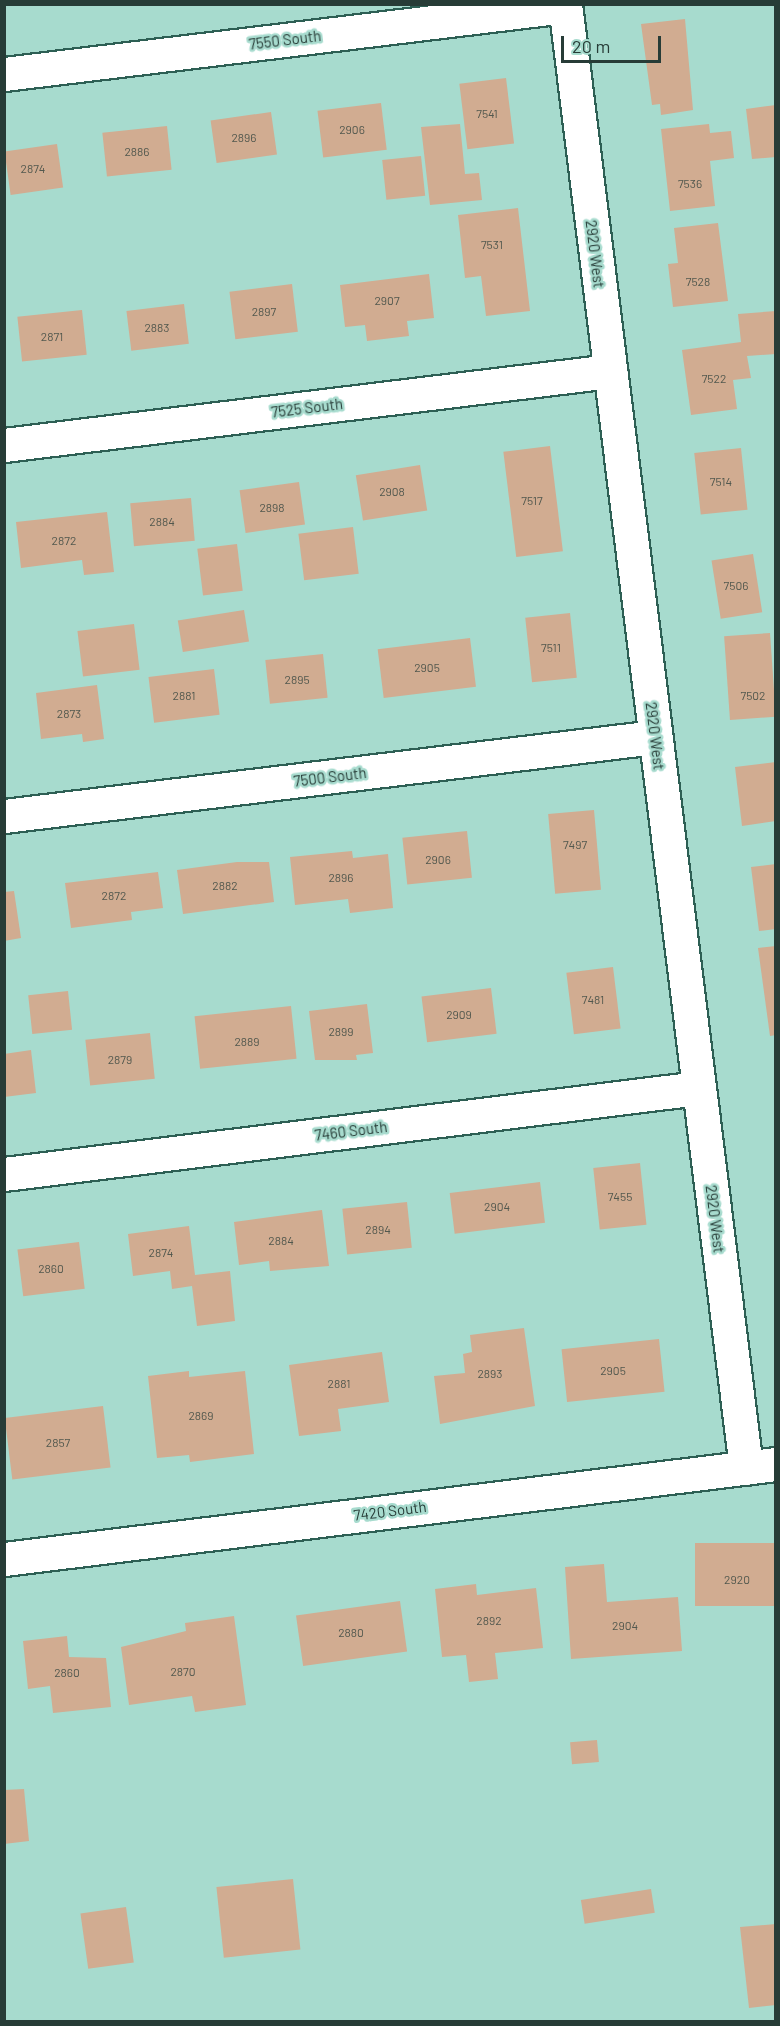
<!DOCTYPE html>
<html>
<head>
<meta charset="utf-8">
<style>
  body { margin:0 }
  #map { position:relative; width:780px; height:2026px; overflow:hidden; background:#a7dbce; font-family:Barlow,sans-serif }
  div>[style] { position:absolute }
  [style*='--x'] { left:calc(var(--x)*1px); top:calc(var(--y)*1px); width:calc(var(--w)*1px); rotate:calc(var(--a)*1deg) }
  .building>* { inset:0; background:#d1ac91; transform-origin:0 0 }
  .roads { filter:drop-shadow(2px 0 #2d5f54) drop-shadow(-2px 0 #2d5f54) drop-shadow(0 2px #2d5f54) drop-shadow(0 -2px #2d5f54) }
  .minor>* { height:33px; margin:-16.5px; padding:0 16.5px; transform-origin:16.5px; border-radius:16.5px; background:#fff }
  span { translate:-50% -50%; white-space:nowrap; text-align:center; line-height:1.15; -webkit-text-stroke:5px #a7dbce; paint-order:stroke }
  .number-label { font-size:12px; color:#52584e }
  .number-label span { -webkit-text-stroke-width:0 }
  .street-label { font-size:15px; color:#273c37 }
  .frame { position:absolute; inset:0; border:6px solid #273c37; pointer-events:none }
  .scale { position:absolute; left:561px; top:36px; width:100px; height:27px; box-sizing:border-box; border:3px solid #273c37; border-top:0; padding-left:8px; font-size:18px; line-height:21px; white-space:nowrap; color:#273c37; -webkit-text-stroke:4px #a7dbce; paint-order:stroke }
</style>
</head>
<body>
<div id="map">
  <div class="building">
    <div style="clip-path:polygon(685px 19px,693px 110px,661px 115px,660px 104px,652px 105px,641px 24px)"></div>
    <div style="left:506px;top:78px;width:66px;height:47px;rotate:83deg"></div>
    <div style="left:381px;top:103px;width:47px;height:64px;rotate:83deg"></div>
    <div style="clip-path:polygon(776px 105px,776px 157px,752px 159px,746px 109px)"></div>
    <div style="left:271px;top:112px;width:43px;height:61px;rotate:82deg"></div>
    <div style="clip-path:polygon(460px 124px,465px 174px,479px 173px,482px 200px,430px 205px,421px 127px)"></div>
    <div style="clip-path:polygon(709px 124px,710px 133px,731px 131px,734px 158px,710px 161px,715px 206px,670px 211px,661px 129px)"></div>
    <div style="left:167px;top:126px;width:44px;height:65px;rotate:84deg"></div>
    <div style="left:57px;top:144px;width:44px;height:53px;rotate:82deg"></div>
    <div style="left:421px;top:156px;width:40px;height:39px;rotate:84deg"></div>
    <div style="clip-path:polygon(518px 208px,530px 311px,486px 316px,481px 276px,465px 278px,458px 215px)"></div>
    <div style="clip-path:polygon(718px 223px,728px 301px,673px 307px,668px 264px,678px 263px,674px 228px)"></div>
    <div style="clip-path:polygon(429px 274px,434px 318px,407px 321px,409px 336px,367px 341px,365px 325px,345px 327px,340px 285px)"></div>
    <div style="left:292px;top:284px;width:48px;height:63px;rotate:83deg"></div>
    <div style="left:184px;top:304px;width:40px;height:58px;rotate:83deg"></div>
    <div style="left:82px;top:310px;width:45px;height:65px;rotate:84deg"></div>
    <div style="clip-path:polygon(776px 311px,776px 354px,747px 356px,751px 378px,733px 380px,737px 409px,691px 415px,682px 350px,741px 342px,738px 314px)"></div>
    <div style="left:550px;top:446px;width:106px;height:47px;rotate:83deg"></div>
    <div style="left:741px;top:448px;width:62px;height:47px;rotate:84deg"></div>
    <div style="left:420px;top:465px;width:46px;height:65px;rotate:81deg"></div>
    <div style="left:299px;top:482px;width:43px;height:60px;rotate:82deg"></div>
    <div style="left:191px;top:498px;width:43px;height:61px;rotate:85deg"></div>
    <div style="clip-path:polygon(107px 512px,114px 572px,84px 575px,82px 560px,21px 568px,16px 522px)"></div>
    <div style="left:353px;top:527px;width:47px;height:55px;rotate:83deg"></div>
    <div style="left:237px;top:544px;width:47px;height:40px;rotate:83deg"></div>
    <div style="left:753px;top:554px;width:59px;height:42px;rotate:81deg"></div>
    <div style="left:244px;top:610px;width:32px;height:67px;rotate:81deg"></div>
    <div style="left:570px;top:613px;width:65px;height:45px;rotate:84deg"></div>
    <div style="left:134px;top:624px;width:46px;height:57px;rotate:83deg"></div>
    <div style="left:770px;top:633px;width:84px;height:46px;rotate:86deg"></div>
    <div style="left:470px;top:638px;width:49px;height:93px;rotate:83deg"></div>
    <div style="left:323px;top:654px;width:44px;height:58px;rotate:84deg"></div>
    <div style="left:214px;top:669px;width:46px;height:66px;rotate:83deg"></div>
    <div style="clip-path:polygon(97px 685px,104px 739px,83px 742px,82px 734px,41px 739px,36px 693px)"></div>
    <div style="clip-path:polygon(776px 762px,776px 821px,742px 826px,735px 767px)"></div>
    <div style="left:594px;top:810px;width:80px;height:46px;rotate:85deg"></div>
    <div style="left:467px;top:831px;width:47px;height:65px;rotate:84deg"></div>
    <div style="clip-path:polygon(352px 851px,353px 858px,388px 854px,393px 908px,350px 913px,348px 899px,295px 905px,290px 857px)"></div>
    <div style="clip-path:polygon(237px 862px,269px 862px,274px 902px,183px 914px,177px 870px)"></div>
    <div style="clip-path:polygon(776px 864px,776px 929px,759px 931px,751px 867px)"></div>
    <div style="clip-path:polygon(158px 872px,163px 908px,131px 912px,132px 920px,71px 928px,65px 883px)"></div>
    <div style="clip-path:polygon(14px 891px,21px 938px,4px 941px,4px 892px)"></div>
    <div style="clip-path:polygon(776px 946px,776px 1035px,770px 1036px,758px 948px)"></div>
    <div style="left:613px;top:967px;width:62px;height:47px;rotate:83deg"></div>
    <div style="left:491px;top:988px;width:46px;height:70px;rotate:83deg"></div>
    <div style="left:68px;top:991px;width:39px;height:40px;rotate:84deg"></div>
    <div style="clip-path:polygon(367px 1004px,373px 1053px,356px 1055px,357px 1060px,315px 1060px,309px 1011px)"></div>
    <div style="left:291px;top:1006px;width:53px;height:97px;rotate:84deg"></div>
    <div style="left:150px;top:1033px;width:46px;height:65px;rotate:84deg"></div>
    <div style="clip-path:polygon(31px 1050px,36px 1093px,4px 1097px,4px 1054px)"></div>
    <div style="left:640px;top:1163px;width:62px;height:47px;rotate:84deg"></div>
    <div style="left:540px;top:1182px;width:41px;height:91px;rotate:83deg"></div>
    <div style="left:407px;top:1202px;width:46px;height:65px;rotate:84deg"></div>
    <div style="clip-path:polygon(322px 1210px,329px 1266px,270px 1271px,269px 1261px,239px 1265px,234px 1222px)"></div>
    <div style="clip-path:polygon(189px 1226px,195px 1275px,230px 1271px,235px 1321px,197px 1326px,192px 1286px,172px 1289px,170px 1271px,133px 1276px,128px 1234px)"></div>
    <div style="left:79px;top:1242px;width:47px;height:62px;rotate:83deg"></div>
    <div style="clip-path:polygon(524px 1328px,535px 1406px,440px 1424px,434px 1376px,465px 1373px,463px 1354px,472px 1352px,470px 1335px)"></div>
    <div style="left:659px;top:1339px;width:53px;height:98px;rotate:84deg"></div>
    <div style="clip-path:polygon(382px 1352px,389px 1402px,338px 1409px,341px 1431px,299px 1436px,289px 1365px)"></div>
    <div style="clip-path:polygon(189px 1371px,189px 1377px,245px 1371px,254px 1454px,190px 1462px,189px 1455px,157px 1458px,148px 1376px)"></div>
    <div style="left:103px;top:1406px;width:62px;height:99px;rotate:83deg"></div>
    <div style="left:776px;top:1543px;width:63px;height:81px;rotate:90deg"></div>
    <div style="clip-path:polygon(604px 1564px,607px 1602px,678px 1597px,682px 1651px,571px 1659px,565px 1567px)"></div>
    <div style="clip-path:polygon(476px 1584px,477px 1595px,536px 1588px,543px 1648px,495px 1653px,498px 1679px,469px 1682px,466px 1655px,442px 1657px,435px 1589px)"></div>
    <div style="left:400px;top:1601px;width:51px;height:105px;rotate:82deg"></div>
    <div style="clip-path:polygon(234px 1616px,246px 1705px,195px 1712px,192px 1696px,129px 1705px,121px 1647px,186px 1631px,185px 1623px)"></div>
    <div style="clip-path:polygon(67px 1636px,69px 1657px,106px 1658px,111px 1707px,53px 1713px,50px 1686px,28px 1689px,23px 1641px)"></div>
    <div style="left:597px;top:1740px;width:22px;height:27px;rotate:85deg"></div>
    <div style="clip-path:polygon(24px 1789px,29px 1841px,4px 1844px,4px 1790px)"></div>
    <div style="left:293px;top:1879px;width:71px;height:77px;rotate:84deg"></div>
    <div style="left:651px;top:1889px;width:24px;height:71px;rotate:81deg"></div>
    <div style="left:126px;top:1907px;width:56px;height:46px;rotate:82deg"></div>
    <div style="clip-path:polygon(776px 1924px,776px 2005px,749px 2008px,740px 1927px)"></div>
  </div>
  <div class="roads">
    <div class="minor">
      <div style="--x:565;--y:4;--w:1475;--a:82.95"></div>
      <div style="--x:4;--y:74;--w:565;--a:-6.91"></div>
      <div style="--x:4;--y:445;--w:611;--a:-6.96"></div>
      <div style="--x:4;--y:816;--w:656;--a:-6.92"></div>
      <div style="--x:4;--y:1174;--w:699;--a:-7.06"></div>
      <div style="--x:4;--y:1559;--w:778;--a:-7.02"></div>
    </div>
  </div>
  <div class="number-label">
    <span style="left:487px;top:114px">7541</span>
    <span style="left:352px;top:130px">2906</span>
    <span style="left:244px;top:138px">2896</span>
    <span style="left:137px;top:152px">2886</span>
    <span style="left:33px;top:169px">2874</span>
    <span style="left:690px;top:184px">7536</span>
    <span style="left:492px;top:245px">7531</span>
    <span style="left:698px;top:282px">7528</span>
    <span style="left:387px;top:301px">2907</span>
    <span style="left:264px;top:312px">2897</span>
    <span style="left:157px;top:328px">2883</span>
    <span style="left:52px;top:337px">2871</span>
    <span style="left:714px;top:379px">7522</span>
    <span style="left:721px;top:482px">7514</span>
    <span style="left:392px;top:492px">2908</span>
    <span style="left:532px;top:501px">7517</span>
    <span style="left:272px;top:508px">2898</span>
    <span style="left:162px;top:522px">2884</span>
    <span style="left:64px;top:541px">2872</span>
    <span style="left:736px;top:586px">7506</span>
    <span style="left:551px;top:648px">7511</span>
    <span style="left:427px;top:668px">2905</span>
    <span style="left:297px;top:680px">2895</span>
    <span style="left:184px;top:696px">2881</span>
    <span style="left:753px;top:696px">7502</span>
    <span style="left:69px;top:714px">2873</span>
    <span style="left:575px;top:845px">7497</span>
    <span style="left:438px;top:860px">2906</span>
    <span style="left:341px;top:878px">2896</span>
    <span style="left:225px;top:886px">2882</span>
    <span style="left:114px;top:896px">2872</span>
    <span style="left:593px;top:1000px">7481</span>
    <span style="left:459px;top:1015px">2909</span>
    <span style="left:341px;top:1032px">2899</span>
    <span style="left:247px;top:1042px">2889</span>
    <span style="left:120px;top:1060px">2879</span>
    <span style="left:620px;top:1197px">7455</span>
    <span style="left:497px;top:1207px">2904</span>
    <span style="left:378px;top:1230px">2894</span>
    <span style="left:281px;top:1241px">2884</span>
    <span style="left:161px;top:1253px">2874</span>
    <span style="left:51px;top:1269px">2860</span>
    <span style="left:613px;top:1371px">2905</span>
    <span style="left:490px;top:1374px">2893</span>
    <span style="left:339px;top:1384px">2881</span>
    <span style="left:201px;top:1416px">2869</span>
    <span style="left:58px;top:1443px">2857</span>
    <span style="left:737px;top:1580px">2920</span>
    <span style="left:489px;top:1621px">2892</span>
    <span style="left:625px;top:1626px">2904</span>
    <span style="left:351px;top:1633px">2880</span>
    <span style="left:183px;top:1672px">2870</span>
    <span style="left:67px;top:1673px">2860</span>
  </div>
  <div class="street-label">
    <span style="left:285px;top:40px;rotate:-7deg">7550 South</span>
    <span style="left:595px;top:254px;rotate:83deg">2920 West</span>
    <span style="left:307px;top:408px;rotate:-7deg">7525 South</span>
    <span style="left:655px;top:736px;rotate:83deg">2920 West</span>
    <span style="left:330px;top:777px;rotate:-7deg">7500 South</span>
    <span style="left:351px;top:1131px;rotate:-7deg">7460 South</span>
    <span style="left:715px;top:1219px;rotate:83deg">2920 West</span>
    <span style="left:390px;top:1511px;rotate:-7deg">7420 South</span>
  </div>
  <div class="frame"></div>
  <div class="scale">20 m</div>
</div>
</body>
</html>
